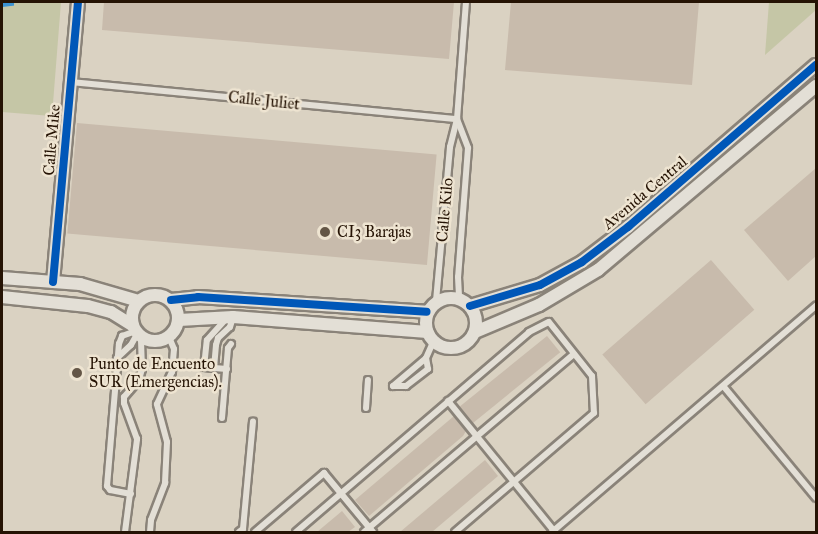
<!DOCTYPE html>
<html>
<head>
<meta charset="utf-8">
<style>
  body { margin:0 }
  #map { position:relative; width:818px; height:534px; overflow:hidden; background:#dad2c2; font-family:"IM FELL Great Primer",serif }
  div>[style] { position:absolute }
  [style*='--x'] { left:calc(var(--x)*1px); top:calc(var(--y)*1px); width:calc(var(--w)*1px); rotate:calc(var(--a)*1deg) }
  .green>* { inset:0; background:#c5c6a6 }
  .building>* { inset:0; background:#c8bbac; transform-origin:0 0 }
  .roads { filter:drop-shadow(2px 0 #8a8379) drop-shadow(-2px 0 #8a8379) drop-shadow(0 2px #8a8379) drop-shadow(0 -2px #8a8379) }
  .lane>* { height:6px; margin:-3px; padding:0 3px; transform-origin:3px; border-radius:3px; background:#e3dfd6 }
  .street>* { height:12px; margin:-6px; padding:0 6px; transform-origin:6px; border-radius:6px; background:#e3dfd6 }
  .street>.ring { margin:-6px; padding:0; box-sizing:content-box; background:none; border:12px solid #e3dfd6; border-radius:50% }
  .quiet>* { height:6px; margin-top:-3px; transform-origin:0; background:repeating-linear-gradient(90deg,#3b92d1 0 12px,transparent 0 18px) }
  .cycleway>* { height:8px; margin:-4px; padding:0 4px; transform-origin:4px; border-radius:4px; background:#0057b8 }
  .dots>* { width:16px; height:16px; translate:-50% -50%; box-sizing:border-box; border:3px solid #eee4d1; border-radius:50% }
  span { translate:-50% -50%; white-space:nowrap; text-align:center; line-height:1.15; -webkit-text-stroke:5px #eee4d1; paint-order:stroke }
  .street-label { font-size:16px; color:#251304 }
  .poi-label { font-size:16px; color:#251304 }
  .left { translate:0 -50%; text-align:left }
  .frame { position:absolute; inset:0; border:3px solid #251304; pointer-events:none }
</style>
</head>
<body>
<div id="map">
  <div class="green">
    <div style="clip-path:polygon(2px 2px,61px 2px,52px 116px,2px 112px)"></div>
    <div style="clip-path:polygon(769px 2px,816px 2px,816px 10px,765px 55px)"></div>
  </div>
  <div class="building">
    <div style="clip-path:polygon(104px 2px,454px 2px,449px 59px,102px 30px)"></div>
    <div style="clip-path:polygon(511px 2px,699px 2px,692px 85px,505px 70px)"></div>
    <div style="left:77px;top:123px;width:361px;height:111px;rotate:5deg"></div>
    <div style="clip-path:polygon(816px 168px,816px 256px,788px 281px,744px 230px)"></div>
    <div style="left:711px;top:260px;width:66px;height:144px;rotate:49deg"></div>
    <div style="left:547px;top:336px;width:21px;height:113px;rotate:51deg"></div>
    <div style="clip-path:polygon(454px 416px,466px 431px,463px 436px,369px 516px,355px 500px)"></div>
    <div style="clip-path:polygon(485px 460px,498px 476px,432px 532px,400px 532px)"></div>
    <div style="clip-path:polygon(342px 511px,355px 527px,348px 532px,317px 532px)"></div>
  </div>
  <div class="roads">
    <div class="lane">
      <div style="--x:71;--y:82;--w:388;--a:5.5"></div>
      <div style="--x:457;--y:119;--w:117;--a:-85.6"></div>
      <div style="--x:436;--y:301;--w:155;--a:-84.8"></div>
      <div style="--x:450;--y:147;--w:29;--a:-76"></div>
      <div style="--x:457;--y:119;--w:31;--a:69"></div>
      <div style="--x:468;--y:148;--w:129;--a:94.4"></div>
      <div style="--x:458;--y:277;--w:21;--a:87"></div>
      <div style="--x:117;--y:358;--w:19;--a:-43"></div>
      <div style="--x:131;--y:345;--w:13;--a:-61"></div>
      <div style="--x:214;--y:368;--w:10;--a:-174"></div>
      <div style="--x:204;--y:367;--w:27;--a:-84"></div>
      <div style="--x:207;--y:340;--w:30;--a:-48"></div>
      <div style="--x:227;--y:369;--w:13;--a:-176"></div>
      <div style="--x:214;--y:368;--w:23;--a:-85"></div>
      <div style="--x:216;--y:345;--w:7;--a:-74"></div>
      <div style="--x:218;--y:338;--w:16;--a:-43"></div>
      <div style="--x:230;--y:327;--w:10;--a:-73"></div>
      <div style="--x:393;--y:386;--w:43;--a:-40.3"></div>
      <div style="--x:426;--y:358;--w:17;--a:-66"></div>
      <div style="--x:393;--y:386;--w:13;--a:0"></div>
      <div style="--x:406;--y:386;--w:28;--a:-38"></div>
      <div style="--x:428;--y:369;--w:11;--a:-100"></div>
      <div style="--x:724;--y:387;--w:144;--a:50.3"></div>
      <div style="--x:448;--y:401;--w:168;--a:50.8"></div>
      <div style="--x:366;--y:408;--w:28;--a:-86"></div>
      <div style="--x:222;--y:418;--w:70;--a:-85.1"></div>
      <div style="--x:228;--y:348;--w:5;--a:-53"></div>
      <div style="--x:131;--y:494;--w:21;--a:-169"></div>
      <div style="--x:110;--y:490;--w:5;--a:-127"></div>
      <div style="--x:107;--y:486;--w:143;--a:-85.2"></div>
      <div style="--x:119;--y:344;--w:9;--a:-69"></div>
      <div style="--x:122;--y:336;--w:15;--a:-20"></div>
      <div style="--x:125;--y:532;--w:94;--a:-82.6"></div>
      <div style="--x:137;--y:439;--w:38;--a:-110"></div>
      <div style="--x:124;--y:403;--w:6;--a:-90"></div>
      <div style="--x:124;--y:397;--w:23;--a:-49"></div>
      <div style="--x:139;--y:380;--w:11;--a:-75"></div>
      <div style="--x:142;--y:369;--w:32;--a:-92"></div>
      <div style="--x:150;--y:532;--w:12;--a:-85"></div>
      <div style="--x:151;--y:520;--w:40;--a:-69"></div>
      <div style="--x:165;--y:483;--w:41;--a:-87.2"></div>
      <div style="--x:167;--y:442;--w:39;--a:-105"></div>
      <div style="--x:157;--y:404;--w:35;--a:-65"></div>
      <div style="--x:172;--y:372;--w:23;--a:-85"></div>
      <div style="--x:174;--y:349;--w:13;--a:-113"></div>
      <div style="--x:239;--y:532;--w:5;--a:-37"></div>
      <div style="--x:243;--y:529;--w:108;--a:-84.7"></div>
      <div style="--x:255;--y:532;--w:91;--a:-40.5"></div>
      <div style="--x:324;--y:473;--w:77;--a:50.3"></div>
      <div style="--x:296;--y:532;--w:307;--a:-40.6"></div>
      <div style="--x:529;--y:332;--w:22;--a:-27"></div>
      <div style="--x:549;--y:322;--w:69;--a:51.5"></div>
      <div style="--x:592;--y:376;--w:37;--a:87"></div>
      <div style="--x:594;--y:413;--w:183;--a:139.4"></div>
      <div style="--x:364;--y:532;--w:275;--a:-40.3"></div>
      <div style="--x:552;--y:532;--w:348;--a:-40.6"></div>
    </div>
    <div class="street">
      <div style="--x:2;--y:278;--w:78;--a:4.4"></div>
      <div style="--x:80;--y:284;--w:61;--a:16.1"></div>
      <div style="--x:53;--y:282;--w:281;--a:-84.9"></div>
      <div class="ring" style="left:132px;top:295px;width:34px;height:34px"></div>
      <div style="--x:2;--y:297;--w:86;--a:6"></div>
      <div style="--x:88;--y:306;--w:24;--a:15"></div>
      <div style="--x:111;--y:312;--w:25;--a:32"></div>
      <div class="ring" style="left:426px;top:298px;width:38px;height:38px"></div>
      <div style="--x:171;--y:300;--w:27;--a:-6"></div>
      <div style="--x:198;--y:297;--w:229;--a:3.7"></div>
      <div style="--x:470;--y:306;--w:73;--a:-16.7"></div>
      <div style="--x:540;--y:285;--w:48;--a:-28.7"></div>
      <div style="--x:582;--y:262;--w:58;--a:-37.3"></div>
      <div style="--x:628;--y:227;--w:248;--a:-40.8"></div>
      <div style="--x:179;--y:320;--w:54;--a:-3.2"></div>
      <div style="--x:233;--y:317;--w:195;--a:4.4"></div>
      <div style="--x:475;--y:332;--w:69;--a:-22.9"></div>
      <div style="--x:539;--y:305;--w:69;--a:-30.7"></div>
      <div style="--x:598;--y:270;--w:285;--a:-40.2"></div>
    </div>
  </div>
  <div class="quiet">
    <div style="--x:2;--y:4;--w:17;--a:-7"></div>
  </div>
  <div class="cycleway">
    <div style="--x:53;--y:282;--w:281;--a:-84.9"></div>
    <div style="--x:171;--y:300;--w:27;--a:-6"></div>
    <div style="--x:198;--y:297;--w:229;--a:3.7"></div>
    <div style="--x:470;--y:306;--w:73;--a:-16.7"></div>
    <div style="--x:540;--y:285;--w:48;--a:-28.7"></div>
    <div style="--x:582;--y:262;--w:58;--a:-37.3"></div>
    <div style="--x:628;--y:227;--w:248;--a:-40.8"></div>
  </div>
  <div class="dots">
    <div style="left:325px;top:232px;background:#645646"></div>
    <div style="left:77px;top:373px;background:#645646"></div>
  </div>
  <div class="street-label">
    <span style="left:264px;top:101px;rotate:6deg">Calle Juliet</span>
    <span style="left:52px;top:140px;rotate:-85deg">Calle Mike</span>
    <span style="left:645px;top:193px;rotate:-40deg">Avenida Central</span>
    <span style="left:445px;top:210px;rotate:-85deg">Calle Kilo</span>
  </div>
  <div class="poi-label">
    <span class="left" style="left:337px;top:232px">CI3 Barajas</span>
    <span class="left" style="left:89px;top:373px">Punto de Encuento<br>SUR (Emergencias).</span>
  </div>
  <div class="frame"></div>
</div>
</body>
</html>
